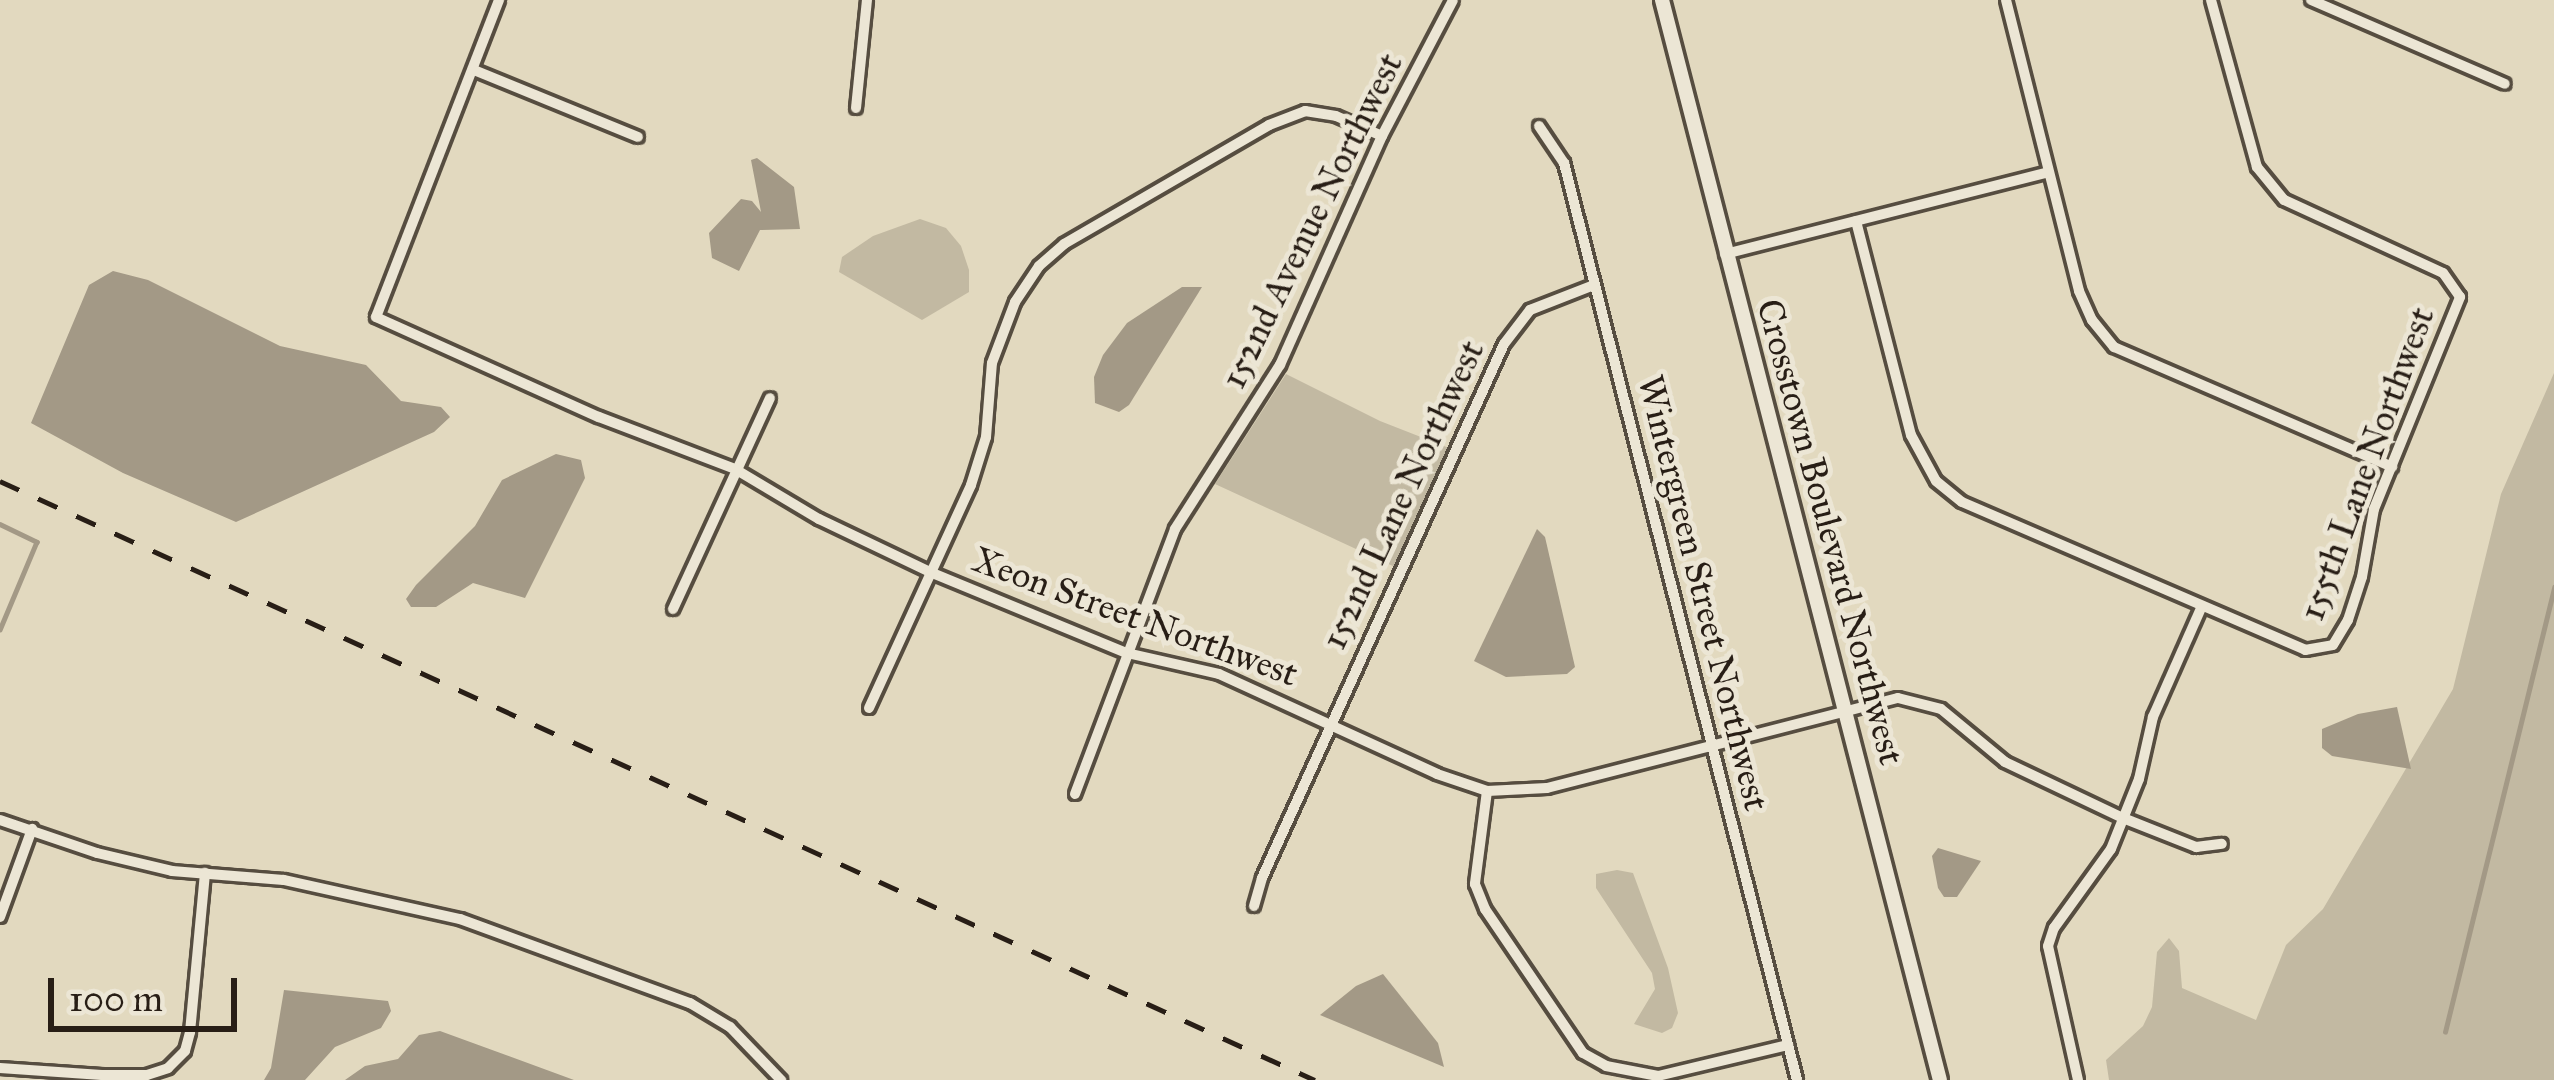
<!DOCTYPE html>
<html>
<head>
<meta charset="utf-8">
<style>
  body { margin:0 }
  #map { position:relative; width:2554px; height:1080px; overflow:hidden; background:#e2d9bf; font-family:"IM FELL Great Primer",serif }
  div>[style] { position:absolute }
  [style*='--x'] { left:calc(var(--x)*1px); top:calc(var(--y)*1px); width:calc(var(--w)*1px); rotate:calc(var(--a)*1deg) }
  .green>* { inset:0; background:#c2b9a2 }
  .water>* { inset:0; background:#a39986 }
  .stream>* { height:4.5px; margin:-2.25px; padding:0 2.25px; transform-origin:2.25px; border-radius:2.25px; background:#a39986 }
  .roads { filter:drop-shadow(3px 0 #564d40) drop-shadow(-3px 0 #564d40) drop-shadow(0 3px #564d40) drop-shadow(0 -3px #564d40) }
  .minor>* { height:10px; margin:-5px; padding:0 5px; transform-origin:5px; border-radius:5px; background:#ece6d5 }
  .tertiary>* { height:14px; margin:-7px; padding:0 7px; transform-origin:7px; border-radius:7px; background:#ece6d5 }
  .rail>* { height:4.5px; margin-top:-2.25px; transform-origin:0; background:repeating-linear-gradient(90deg,#281e16 0 21px,transparent 0 42px) }
  span { translate:-50% -50%; white-space:nowrap; text-align:center; line-height:1.15; -webkit-text-stroke:10px #ece6d5; paint-order:stroke }
  .street-label { font-size:36px; color:#281e16 }
  .scale { position:absolute; left:48px; top:978px; width:189px; height:54px; box-sizing:border-box; border:6px solid #281e16; border-top:0; padding-left:15px; font-size:36px; line-height:42px; white-space:nowrap; color:#281e16; -webkit-text-stroke:9px #ece6d5; paint-order:stroke }
</style>
</head>
<body>
<div id="map">
  <div class="green">
    <div style="clip-path:polygon(920px 219px,946px 228px,961px 246px,969px 270px,969px 292px,922px 320px,839px 272px,842px 257px,873px 236px)"></div>
    <div style="clip-path:polygon(2554px 373px,2554px 1080px,2109px 1080px,2106px 1060px,2143px 1026px,2152px 1007px,2157px 952px,2169px 938px,2179px 951px,2182px 988px,2256px 1020px,2286px 945px,2323px 909px,2453px 689px,2501px 494px)"></div>
    <div style="clip-path:polygon(1286px 374px,1380px 421px,1449px 448px,1395px 567px,1215px 484px)"></div>
    <div style="clip-path:polygon(1617px 870px,1633px 873px,1668px 968px,1678px 1013px,1672px 1028px,1662px 1033px,1634px 1024px,1655px 989px,1652px 973px,1596px 888px,1596px 874px)"></div>
  </div>
  <div class="water">
    <div style="clip-path:polygon(757px 158px,794px 187px,800px 229px,760px 230px,739px 271px,712px 258px,709px 233px,741px 199px,752px 201px,761px 212px,751px 160px)"></div>
    <div style="clip-path:polygon(113px 271px,148px 280px,280px 346px,366px 365px,401px 401px,441px 407px,450px 417px,434px 432px,236px 522px,123px 473px,31px 423px,89px 285px)"></div>
    <div style="clip-path:polygon(1182px 287px,1202px 287px,1129px 405px,1119px 412px,1095px 403px,1094px 377px,1103px 355px,1127px 323px)"></div>
    <div style="clip-path:polygon(556px 454px,581px 460px,585px 478px,525px 598px,473px 583px,436px 607px,411px 607px,406px 599px,416px 585px,475px 526px,502px 480px)"></div>
    <div style="clip-path:polygon(1537px 529px,1545px 537px,1575px 667px,1567px 674px,1506px 677px,1474px 661px)"></div>
    <div style="clip-path:polygon(2397px 707px,2411px 769px,2332px 756px,2322px 748px,2322px 729px,2358px 714px)"></div>
    <div style="clip-path:polygon(1938px 848px,1981px 861px,1957px 897px,1944px 897px,1938px 888px,1932px 856px)"></div>
    <div style="clip-path:polygon(1383px 974px,1438px 1043px,1444px 1067px,1320px 1015px,1356px 986px)"></div>
    <div style="clip-path:polygon(284px 990px,388px 1001px,391px 1011px,381px 1028px,335px 1047px,305px 1080px,264px 1080px,271px 1068px)"></div>
    <div style="clip-path:polygon(440px 1031px,574px 1080px,345px 1080px,365px 1066px,398px 1059px,419px 1035px)"></div>
  </div>
  <div class="stream">
    <div style="--x:0;--y:524;--w:41;--a:25.9"></div>
    <div style="--x:37;--y:542;--w:95;--a:112.8"></div>
    <div style="--x:2445;--y:1032;--w:458;--a:-76.2"></div>
  </div>
  <div class="roads">
    <div class="minor">
      <div style="--x:499;--y:0;--w:340;--a:111.2"></div>
      <div style="--x:376;--y:317;--w:244;--a:24.2"></div>
      <div style="--x:599;--y:417;--w:146;--a:20.9"></div>
      <div style="--x:735;--y:469;--w:98;--a:30.8"></div>
      <div style="--x:819;--y:519;--w:123;--a:25.5"></div>
      <div style="--x:930;--y:572;--w:213;--a:22.4"></div>
      <div style="--x:1127;--y:653;--w:94;--a:12.9"></div>
      <div style="--x:1219;--y:674;--w:240;--a:24.6"></div>
      <div style="--x:1437;--y:774;--w:53;--a:18.8"></div>
      <div style="--x:1487;--y:791;--w:60;--a:-2.9"></div>
      <div style="--x:1547;--y:788;--w:362;--a:-14.4"></div>
      <div style="--x:1898;--y:698;--w:44;--a:14.3"></div>
      <div style="--x:1941;--y:709;--w:83;--a:39.6"></div>
      <div style="--x:2005;--y:762;--w:131;--a:25.4"></div>
      <div style="--x:2123;--y:818;--w:79;--a:21.7"></div>
      <div style="--x:2196;--y:847;--w:26;--a:-7"></div>
      <div style="--x:2006;--y:0;--w:300;--a:75.9"></div>
      <div style="--x:2079;--y:291;--w:32;--a:66"></div>
      <div style="--x:2092;--y:320;--w:35;--a:51"></div>
      <div style="--x:2114;--y:347;--w:303;--a:23.3"></div>
      <div style="--x:2311;--y:0;--w:211;--a:23.4"></div>
      <div style="--x:474;--y:70;--w:177;--a:22.2"></div>
      <div style="--x:856;--y:108;--w:109;--a:-84.2"></div>
      <div style="--x:1539;--y:126;--w:45;--a:56"></div>
      <div style="--x:1564;--y:163;--w:946;--a:75.74"></div>
      <div style="--x:1856;--y:221;--w:221;--a:75.6"></div>
      <div style="--x:1911;--y:435;--w:52;--a:61.5"></div>
      <div style="--x:1936;--y:481;--w:33;--a:39"></div>
      <div style="--x:1962;--y:502;--w:374;--a:23.3"></div>
      <div style="--x:2305;--y:650;--w:28;--a:-10"></div>
      <div style="--x:2333;--y:645;--w:29;--a:-59"></div>
      <div style="--x:2348;--y:620;--w:45;--a:-72"></div>
      <div style="--x:2362;--y:577;--w:69;--a:-80"></div>
      <div style="--x:2374;--y:509;--w:229;--a:-67.9"></div>
      <div style="--x:2460;--y:297;--w:29;--a:-125"></div>
      <div style="--x:2443;--y:273;--w:175;--a:-155.3"></div>
      <div style="--x:2284;--y:200;--w:43;--a:-129.3"></div>
      <div style="--x:2257;--y:167;--w:173;--a:-105.4"></div>
      <div style="--x:1725;--y:254;--w:333;--a:-14.2"></div>
      <div style="--x:673;--y:609;--w:232;--a:-65.3"></div>
      <div style="--x:869;--y:708;--w:245;--a:-65.4"></div>
      <div style="--x:971;--y:485;--w:50;--a:-72.6"></div>
      <div style="--x:986;--y:437;--w:74;--a:-85.4"></div>
      <div style="--x:992;--y:363;--w:65;--a:-69.3"></div>
      <div style="--x:1015;--y:302;--w:43;--a:-56.3"></div>
      <div style="--x:1039;--y:266;--w:33;--a:-41"></div>
      <div style="--x:1064;--y:244;--w:237;--a:-30.1"></div>
      <div style="--x:1269;--y:125;--w:39;--a:-21"></div>
      <div style="--x:1305;--y:111;--w:31;--a:9"></div>
      <div style="--x:1336;--y:116;--w:50;--a:23.5"></div>
      <div style="--x:1487;--y:791;--w:94;--a:97.4"></div>
      <div style="--x:1475;--y:884;--w:27;--a:68"></div>
      <div style="--x:1485;--y:909;--w:174;--a:55.8"></div>
      <div style="--x:1583;--y:1053;--w:26;--a:29"></div>
      <div style="--x:1606;--y:1066;--w:53;--a:10.9"></div>
      <div style="--x:1658;--y:1076;--w:134;--a:-13.4"></div>
      <div style="--x:1075;--y:794;--w:283;--a:-69.3"></div>
      <div style="--x:1175;--y:529;--w:195;--a:-57.4"></div>
      <div style="--x:1280;--y:365;--w:251;--a:-66"></div>
      <div style="--x:1382;--y:136;--w:153;--a:-62.4"></div>
      <div style="--x:0;--y:820;--w:102;--a:18.8"></div>
      <div style="--x:97;--y:853;--w:77;--a:13.5"></div>
      <div style="--x:172;--y:871;--w:112;--a:4.6"></div>
      <div style="--x:284;--y:880;--w:180;--a:12.5"></div>
      <div style="--x:460;--y:919;--w:245;--a:20.1"></div>
      <div style="--x:690;--y:1003;--w:47;--a:31"></div>
      <div style="--x:730;--y:1027;--w:74;--a:46.1"></div>
      <div style="--x:1254;--y:906;--w:29;--a:-74"></div>
      <div style="--x:1262;--y:878;--w:586;--a:-65.62"></div>
      <div style="--x:1504;--y:344;--w:43;--a:-52.6"></div>
      <div style="--x:1530;--y:310;--w:69;--a:-21.3"></div>
      <div style="--x:0;--y:917;--w:94;--a:-70"></div>
      <div style="--x:0;--y:1068;--w:102;--a:3.9"></div>
      <div style="--x:102;--y:1075;--w:45;--a:0"></div>
      <div style="--x:147;--y:1075;--w:22;--a:-18"></div>
      <div style="--x:168;--y:1068;--w:24;--a:-45"></div>
      <div style="--x:185;--y:1051;--w:20;--a:-75"></div>
      <div style="--x:190;--y:1032;--w:160;--a:-84.6"></div>
      <div style="--x:2078;--y:1080;--w:137;--a:-102.6"></div>
      <div style="--x:2048;--y:946;--w:19;--a:-72"></div>
      <div style="--x:2054;--y:928;--w:97;--a:-54.2"></div>
      <div style="--x:2111;--y:849;--w:75;--a:-68.2"></div>
      <div style="--x:2139;--y:779;--w:64;--a:-77.3"></div>
      <div style="--x:2153;--y:717;--w:121;--a:-66.2"></div>
    </div>
    <div class="tertiary">
      <div style="--x:1662;--y:0;--w:1115;--a:75.57"></div>
    </div>
  </div>
  <div class="rail">
    <div style="--x:0;--y:481;--w:1445;--a:24.49"></div>
  </div>
  <div class="street-label">
    <span style="left:1312px;top:221px;rotate:-64deg">152nd Avenue Northwest</span>
    <span style="left:2367px;top:464px;rotate:-70deg">155th Lane Northwest</span>
    <span style="left:1403px;top:495px;rotate:-65deg">152nd Lane Northwest</span>
    <span style="left:1830px;top:532px;rotate:75deg">Crosstown Boulevard Northwest</span>
    <span style="left:1703px;top:593px;rotate:76deg">Wintergreen Street Northwest</span>
    <span style="left:1135px;top:617px;rotate:20deg">Xeon Street Northwest</span>
  </div>
  <div class="scale">100 m</div>
</div>
</body>
</html>
